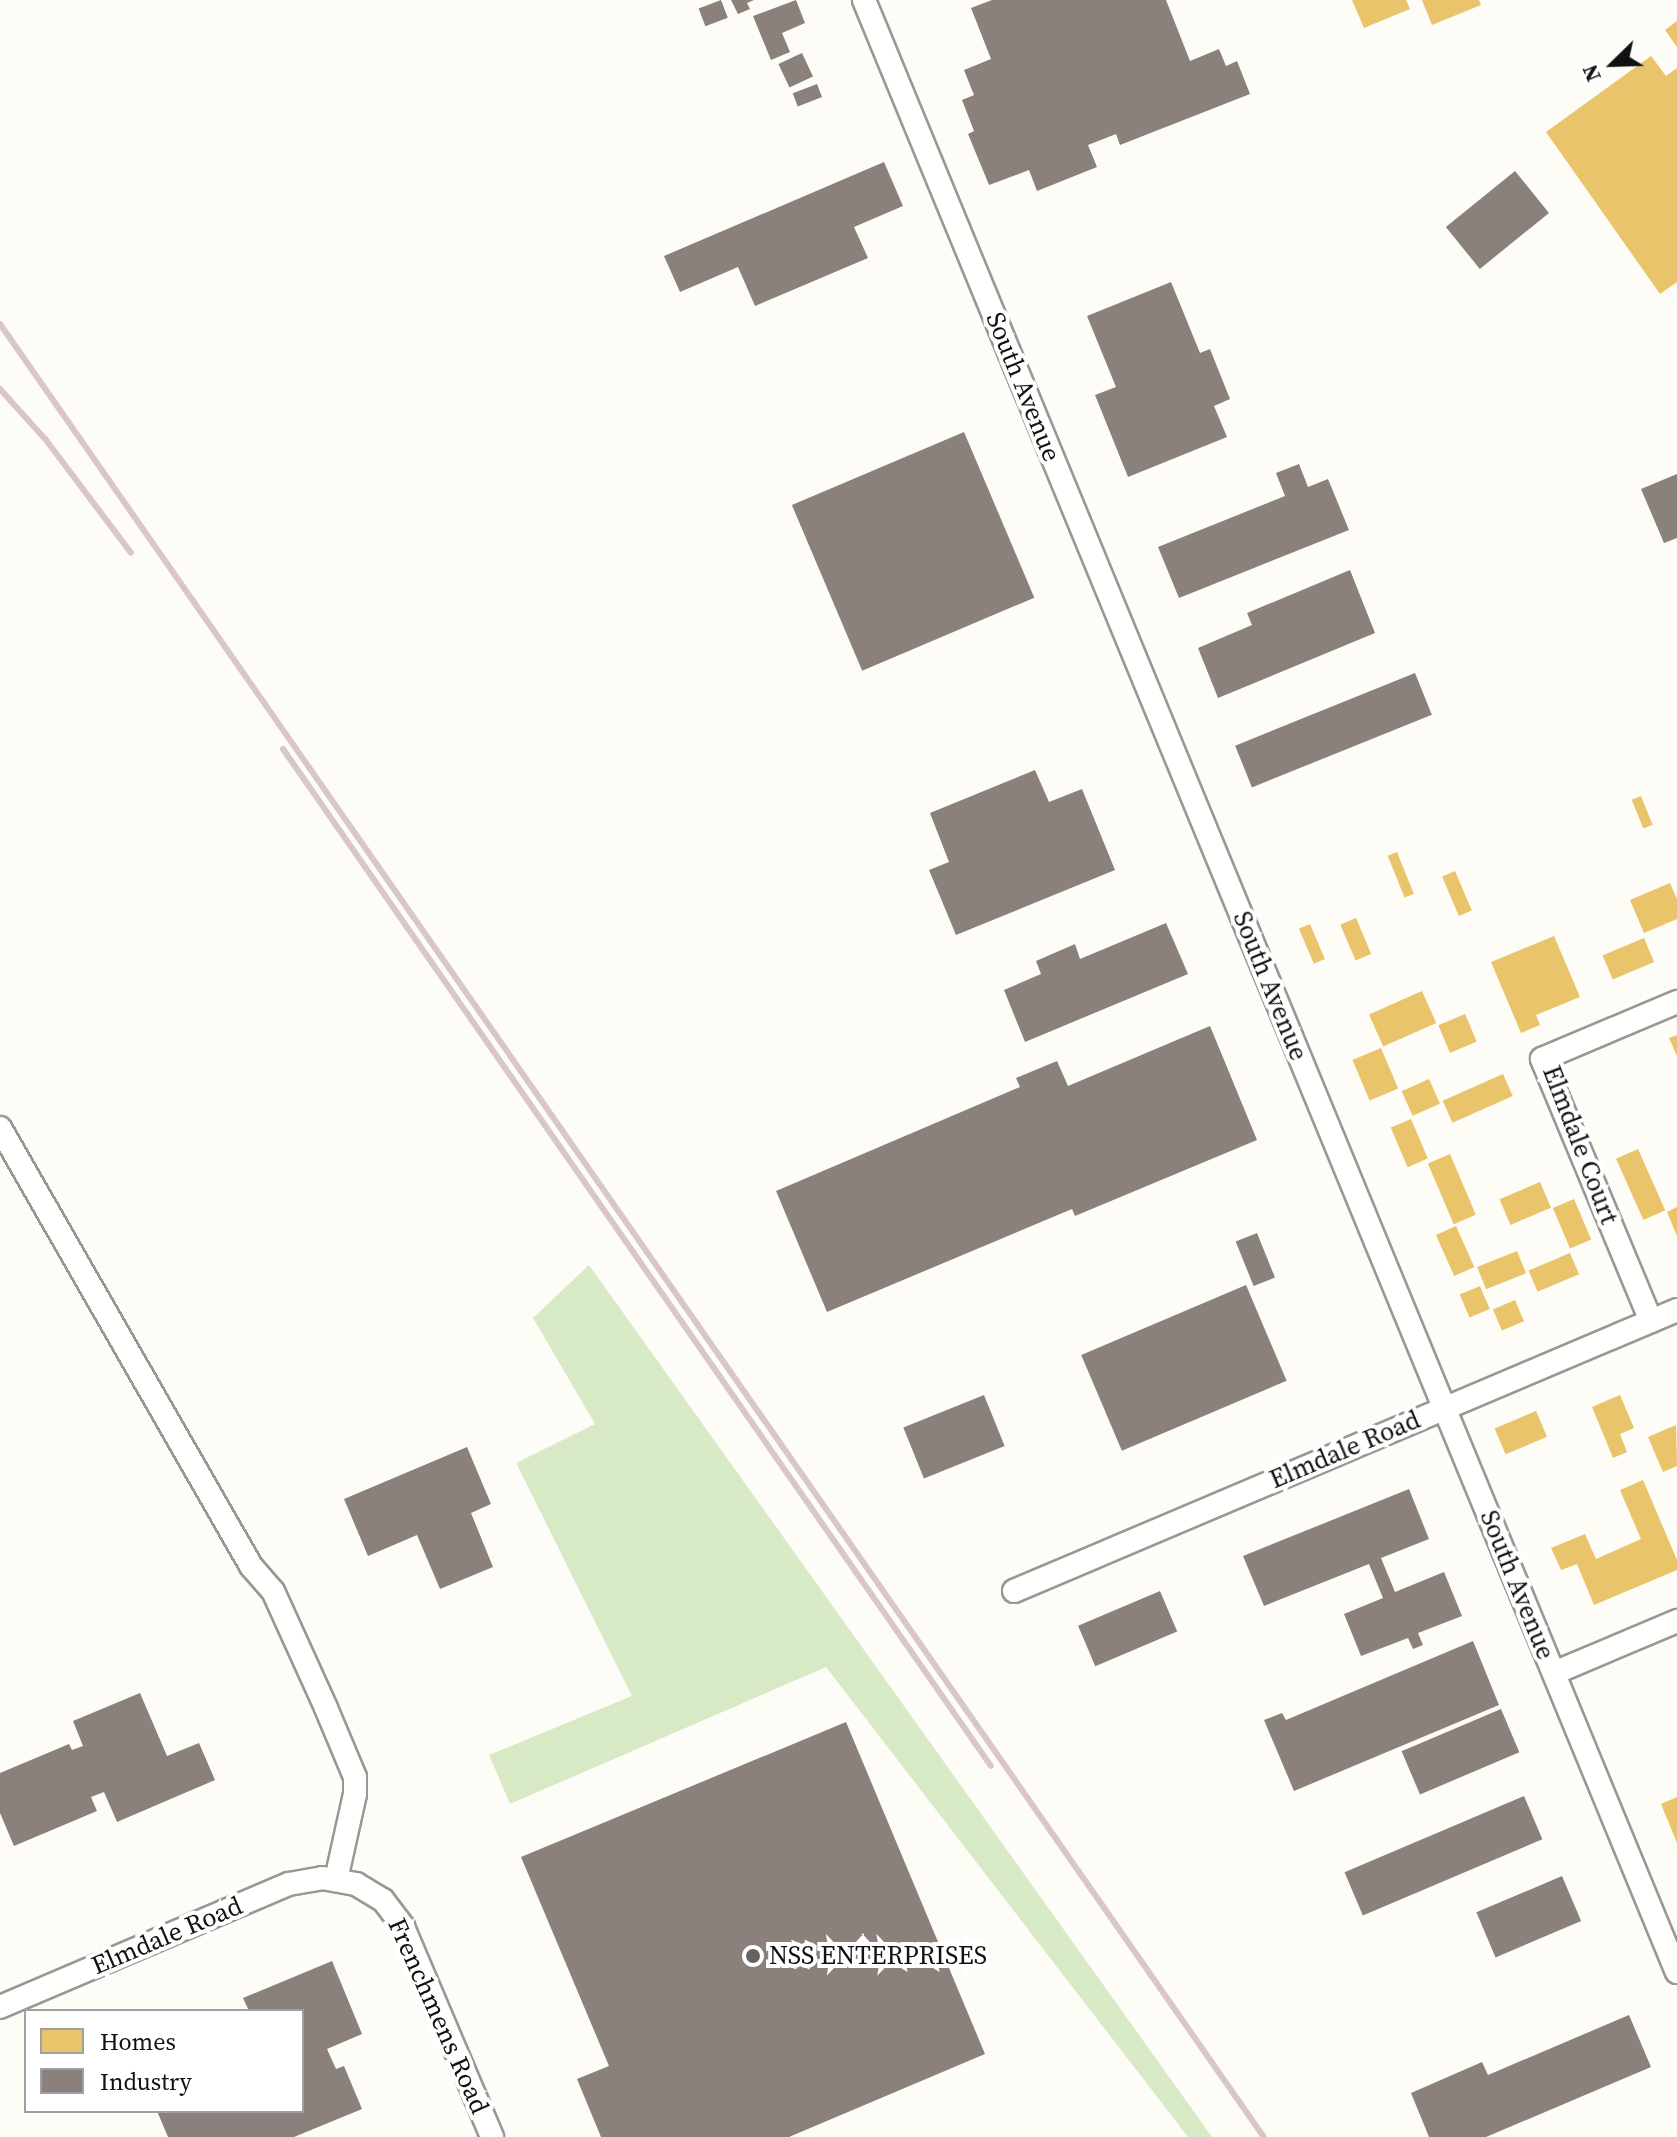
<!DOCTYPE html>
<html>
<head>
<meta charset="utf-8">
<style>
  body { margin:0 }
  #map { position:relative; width:1677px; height:2137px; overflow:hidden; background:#fdfcf7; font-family:"Source Serif 4",serif }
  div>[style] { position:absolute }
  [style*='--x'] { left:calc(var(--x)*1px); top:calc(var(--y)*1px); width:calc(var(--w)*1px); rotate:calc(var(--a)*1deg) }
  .forest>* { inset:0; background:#d8eac5 }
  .homes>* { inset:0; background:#e9c46a; transform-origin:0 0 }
  .industry>* { inset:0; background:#8a817c; transform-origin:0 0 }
  .roads { filter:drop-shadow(2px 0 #979795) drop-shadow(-2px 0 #979795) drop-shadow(0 2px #979795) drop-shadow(0 -2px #979795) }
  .minor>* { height:22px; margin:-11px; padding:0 11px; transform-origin:11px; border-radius:11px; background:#fffffe }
  .rail>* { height:6px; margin:-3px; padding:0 3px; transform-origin:3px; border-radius:3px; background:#d9c6c7 }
  .dots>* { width:22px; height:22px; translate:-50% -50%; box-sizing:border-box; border:4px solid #fff; border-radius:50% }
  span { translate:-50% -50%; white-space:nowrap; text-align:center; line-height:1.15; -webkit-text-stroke:8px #fff; paint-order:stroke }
  .street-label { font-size:26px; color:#111 }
  .poi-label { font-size:26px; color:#111 }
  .left { translate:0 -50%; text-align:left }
  .legend { position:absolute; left:24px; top:2009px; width:280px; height:104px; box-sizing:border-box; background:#fff; border:2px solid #a0a0a0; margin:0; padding:10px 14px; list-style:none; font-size:24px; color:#111 }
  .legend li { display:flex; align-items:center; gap:16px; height:40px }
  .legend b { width:40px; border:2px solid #a0a0a0 }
  .north { position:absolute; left:1573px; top:24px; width:80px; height:80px; -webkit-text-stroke:6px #fff; paint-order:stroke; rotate:247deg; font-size:22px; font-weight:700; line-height:32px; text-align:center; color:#111 }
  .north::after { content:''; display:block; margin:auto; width:28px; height:36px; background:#111; clip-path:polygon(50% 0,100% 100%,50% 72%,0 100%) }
</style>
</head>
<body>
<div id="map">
  <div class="forest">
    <div style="clip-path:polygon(589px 1265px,1212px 2137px,1188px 2137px,826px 1667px,510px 1804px,489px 1755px,632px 1696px,516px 1463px,595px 1424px,533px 1318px)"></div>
  </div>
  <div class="homes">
    <div style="clip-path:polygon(1352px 0,1406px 0,1410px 9px,1364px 28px)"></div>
    <div style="clip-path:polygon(1422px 0,1479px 0,1481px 5px,1432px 25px)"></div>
    <div style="clip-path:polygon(1677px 21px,1677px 47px,1665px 30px)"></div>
    <div style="clip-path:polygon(1651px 56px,1666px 76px,1677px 68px,1677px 282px,1660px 294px,1546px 132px)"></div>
    <div style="left:1641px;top:796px;width:31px;height:10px;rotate:68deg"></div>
    <div style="left:1397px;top:852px;width:45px;height:10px;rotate:68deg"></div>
    <div style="left:1455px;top:871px;width:43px;height:14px;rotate:67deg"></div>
    <div style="clip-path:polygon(1670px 883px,1677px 899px,1677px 919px,1644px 933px,1630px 900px)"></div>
    <div style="left:1356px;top:918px;width:39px;height:17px;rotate:67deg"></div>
    <div style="left:1310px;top:924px;width:38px;height:12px;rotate:67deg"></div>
    <div style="clip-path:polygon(1554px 936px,1580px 997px,1536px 1015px,1540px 1025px,1521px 1033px,1491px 962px)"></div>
    <div style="left:1644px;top:938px;width:26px;height:45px;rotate:67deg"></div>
    <div style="left:1422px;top:991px;width:35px;height:58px;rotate:66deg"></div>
    <div style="left:1465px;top:1014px;width:30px;height:29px;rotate:67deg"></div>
    <div style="clip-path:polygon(1677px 1035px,1677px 1056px,1669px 1038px)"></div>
    <div style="left:1381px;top:1048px;width:44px;height:31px;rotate:67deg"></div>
    <div style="left:1503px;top:1074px;width:24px;height:66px;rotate:66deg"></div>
    <div style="left:1429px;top:1079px;width:27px;height:30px;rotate:66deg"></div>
    <div style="left:1411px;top:1119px;width:43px;height:22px;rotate:67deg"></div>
    <div style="left:1638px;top:1149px;width:67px;height:24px;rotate:66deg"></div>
    <div style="left:1450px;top:1154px;width:66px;height:24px;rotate:67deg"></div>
    <div style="left:1540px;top:1182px;width:28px;height:44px;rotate:67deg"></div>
    <div style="left:1574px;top:1199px;width:44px;height:23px;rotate:67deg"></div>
    <div style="clip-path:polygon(1677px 1207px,1677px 1236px,1667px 1212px)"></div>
    <div style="left:1456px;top:1226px;width:45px;height:22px;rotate:66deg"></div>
    <div style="left:1517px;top:1251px;width:24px;height:43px;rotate:68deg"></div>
    <div style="left:1570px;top:1253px;width:23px;height:45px;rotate:67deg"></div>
    <div style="left:1480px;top:1286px;width:25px;height:22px;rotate:67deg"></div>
    <div style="left:1515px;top:1300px;width:23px;height:24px;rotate:67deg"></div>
    <div style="clip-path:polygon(1620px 1395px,1634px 1428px,1620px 1434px,1627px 1452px,1613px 1458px,1592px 1407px)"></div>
    <div style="left:1536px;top:1411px;width:28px;height:45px;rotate:67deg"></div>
    <div style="clip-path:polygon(1676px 1425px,1677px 1466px,1663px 1472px,1648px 1437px)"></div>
    <div style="clip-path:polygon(1643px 1480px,1677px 1560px,1677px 1570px,1594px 1605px,1577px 1564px,1561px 1570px,1551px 1548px,1585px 1534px,1596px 1559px,1641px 1539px,1620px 1490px)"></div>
    <div style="clip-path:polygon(1677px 1797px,1677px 1843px,1661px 1804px)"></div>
  </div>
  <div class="industry">
    <div style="left:721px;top:0;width:19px;height:24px;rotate:69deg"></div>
    <div style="clip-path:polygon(731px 0,754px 0,747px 3px,750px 9px,738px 14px)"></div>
    <div style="clip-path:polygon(796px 0,805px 23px,782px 33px,790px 52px,771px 60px,753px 16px)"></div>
    <div style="clip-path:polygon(992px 0,1166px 0,1190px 61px,1219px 49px,1226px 66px,1237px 61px,1250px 94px,1120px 145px,1116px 134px,1088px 145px,1097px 167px,1037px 191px,1029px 170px,989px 185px,968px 134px,974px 131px,962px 100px,974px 95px,964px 70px,991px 59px,971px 8px)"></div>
    <div style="left:802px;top:53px;width:26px;height:26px;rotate:65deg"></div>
    <div style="left:817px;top:84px;width:14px;height:26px;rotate:69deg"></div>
    <div style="clip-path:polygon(884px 162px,903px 206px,854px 227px,868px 258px,755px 306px,738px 267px,680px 292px,664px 256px)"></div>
    <div style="left:1515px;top:171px;width:54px;height:89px;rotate:51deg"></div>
    <div style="clip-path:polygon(1171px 282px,1200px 353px,1210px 349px,1230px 399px,1214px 406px,1227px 437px,1128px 477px,1095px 395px,1116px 387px,1087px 316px)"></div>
    <div style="left:964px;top:432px;width:180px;height:187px;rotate:67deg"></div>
    <div style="clip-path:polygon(1299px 464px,1308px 487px,1328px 479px,1349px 530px,1179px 598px,1158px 547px,1285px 496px,1276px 473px)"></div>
    <div style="clip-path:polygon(1677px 474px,1677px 538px,1664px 543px,1641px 489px)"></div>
    <div style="clip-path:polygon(1350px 570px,1375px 633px,1218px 698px,1198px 648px,1252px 625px,1247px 613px)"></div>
    <div style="left:1415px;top:673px;width:45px;height:194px;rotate:68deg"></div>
    <div style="clip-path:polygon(1035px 770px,1049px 802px,1082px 789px,1115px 870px,956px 935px,929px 870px,949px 862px,930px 813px)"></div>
    <div style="clip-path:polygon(1166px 923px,1188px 974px,1025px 1042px,1004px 990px,1041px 974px,1036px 961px,1075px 944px,1080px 959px)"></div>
    <div style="clip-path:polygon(1210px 1026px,1257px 1140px,1075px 1216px,1072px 1209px,827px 1312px,776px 1191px,1020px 1087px,1016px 1078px,1057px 1061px,1068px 1086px)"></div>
    <div style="left:1257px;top:1233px;width:48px;height:23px;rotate:68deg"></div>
    <div style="left:1246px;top:1285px;width:104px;height:179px;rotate:67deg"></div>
    <div style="left:984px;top:1395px;width:55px;height:87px;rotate:68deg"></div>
    <div style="clip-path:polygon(467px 1447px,491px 1504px,471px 1513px,493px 1567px,440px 1589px,417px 1535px,368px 1556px,344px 1499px)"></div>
    <div style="clip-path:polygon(1409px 1489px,1429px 1539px,1381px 1558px,1395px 1592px,1444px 1572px,1462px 1616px,1418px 1633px,1423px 1645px,1413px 1649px,1408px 1638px,1361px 1656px,1344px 1614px,1383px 1598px,1369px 1564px,1264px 1606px,1243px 1556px)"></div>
    <div style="left:1160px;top:1591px;width:44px;height:89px;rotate:67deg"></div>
    <div style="clip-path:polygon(1473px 1641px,1499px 1705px,1294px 1791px,1264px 1720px,1282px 1713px,1286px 1720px)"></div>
    <div style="clip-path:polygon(140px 1693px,167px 1756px,199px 1743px,215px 1780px,117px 1822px,104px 1792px,91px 1797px,97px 1811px,14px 1846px,0 1813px,0 1773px,69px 1744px,72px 1750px,83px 1746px,73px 1721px)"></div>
    <div style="left:1501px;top:1709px;width:47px;height:108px;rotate:67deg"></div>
    <div style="clip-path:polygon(846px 1722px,985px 2054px,789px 2137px,601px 2137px,577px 2079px,609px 2066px,521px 1857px)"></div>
    <div style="left:1524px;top:1796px;width:47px;height:195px;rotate:67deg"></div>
    <div style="left:1562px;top:1876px;width:49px;height:93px;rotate:67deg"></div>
    <div style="clip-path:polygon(332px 1961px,362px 2034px,327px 2049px,336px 2069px,344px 2066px,362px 2109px,294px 2137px,168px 2137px,157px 2111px,302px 2111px,302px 2011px,249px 2011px,243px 1998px)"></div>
    <div style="clip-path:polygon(1629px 2015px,1651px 2067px,1486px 2137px,1429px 2137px,1411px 2093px,1482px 2062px,1488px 2075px)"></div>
  </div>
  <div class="roads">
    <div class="minor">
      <div style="--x:864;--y:0;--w:2133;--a:67.6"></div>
      <div style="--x:0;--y:1128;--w:505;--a:60.18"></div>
      <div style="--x:251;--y:1566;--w:33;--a:49"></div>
      <div style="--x:273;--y:1591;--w:128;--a:65.6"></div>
      <div style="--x:326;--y:1708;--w:75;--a:67.2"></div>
      <div style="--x:355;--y:1777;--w:17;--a:90"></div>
      <div style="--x:355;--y:1794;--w:88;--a:102.5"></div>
      <div style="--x:1651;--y:1321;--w:284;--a:-112.6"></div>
      <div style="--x:1542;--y:1059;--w:147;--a:-22.9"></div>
      <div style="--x:1014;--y:1591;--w:720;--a:-22.97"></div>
      <div style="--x:1554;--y:1673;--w:134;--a:-22.9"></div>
      <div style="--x:0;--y:2007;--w:314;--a:-23.1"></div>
      <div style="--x:289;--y:1884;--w:34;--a:-10"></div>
      <div style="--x:322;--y:1878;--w:35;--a:10"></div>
      <div style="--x:356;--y:1884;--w:31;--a:31"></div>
      <div style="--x:383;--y:1900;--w:34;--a:53"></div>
      <div style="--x:403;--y:1927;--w:228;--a:67"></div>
    </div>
  </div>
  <div class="rail">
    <div style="--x:0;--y:324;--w:2210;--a:55.12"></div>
    <div style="--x:0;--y:389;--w:69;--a:48"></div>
    <div style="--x:46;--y:440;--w:141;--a:53"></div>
    <div style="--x:283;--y:749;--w:1239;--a:55.16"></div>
  </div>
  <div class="dots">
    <div style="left:753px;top:1956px;background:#646362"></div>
  </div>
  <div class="street-label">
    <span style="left:1023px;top:387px;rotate:68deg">South Avenue</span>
    <span style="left:1270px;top:986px;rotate:68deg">South Avenue</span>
    <span style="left:1580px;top:1145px;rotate:69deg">Elmdale Court</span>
    <span style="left:1345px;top:1450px;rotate:-23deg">Elmdale Road</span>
    <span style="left:1517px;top:1585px;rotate:68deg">South Avenue</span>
    <span style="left:167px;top:1936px;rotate:-23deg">Elmdale Road</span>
    <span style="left:438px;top:2016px;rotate:66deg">Frenchmens Road</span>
  </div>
  <div class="poi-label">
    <span class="left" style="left:769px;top:1956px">NSS ENTERPRISES</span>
  </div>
  <ul class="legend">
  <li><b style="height:22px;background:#e9c46a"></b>Homes</li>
  <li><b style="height:22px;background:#8a817c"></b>Industry</li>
  </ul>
  <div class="north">N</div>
</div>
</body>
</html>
